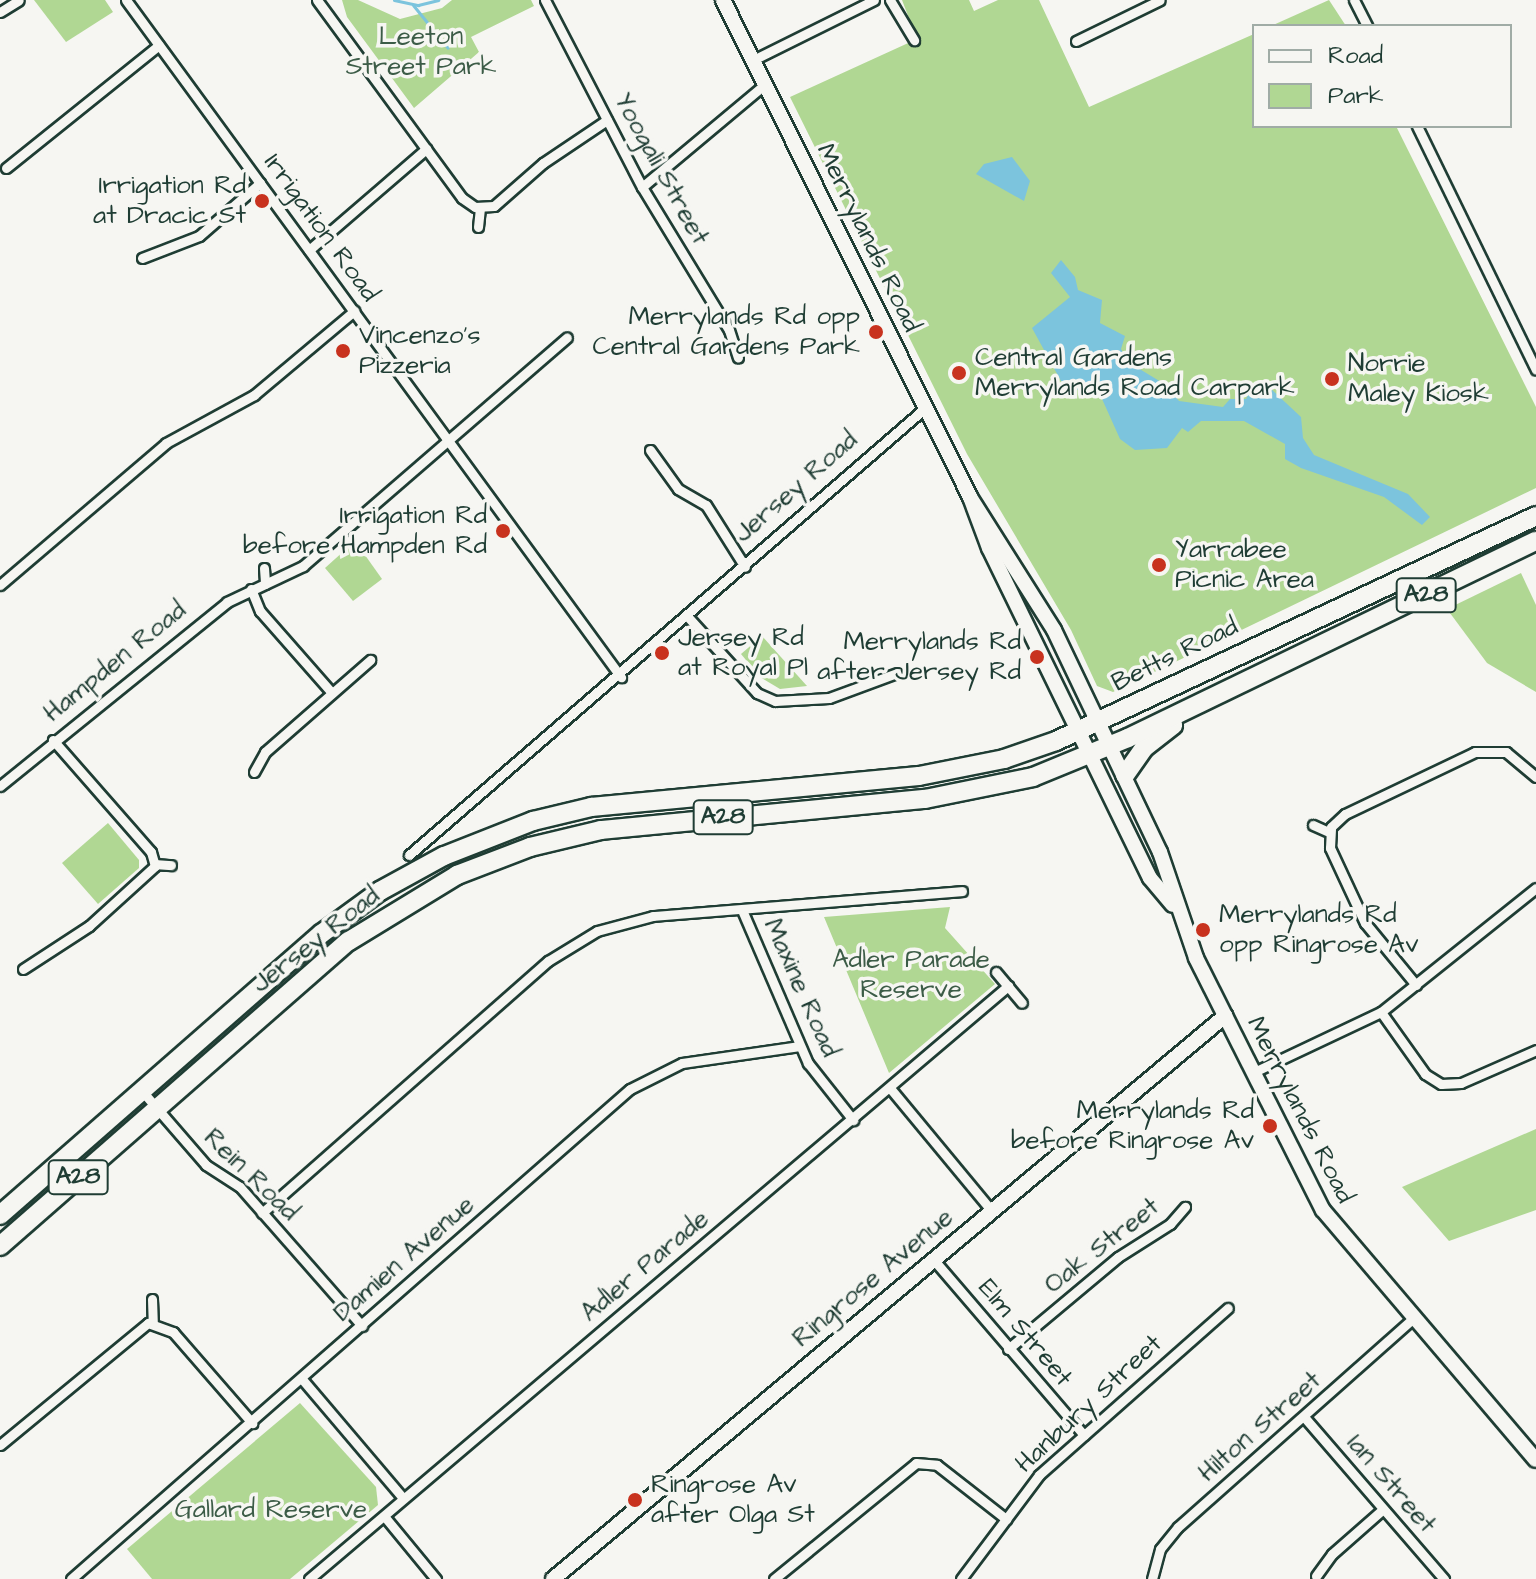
<!DOCTYPE html>
<html>
<head>
<meta charset="utf-8">
<style>
  body { margin:0 }
  #map { position:relative; width:1536px; height:1579px; overflow:hidden; background:#f6f6f2; font-family:"Architects Daughter",sans-serif }
  div>[style] { position:absolute }
  [style*='--x'] { left:calc(var(--x)*1px); top:calc(var(--y)*1px); width:calc(var(--w)*1px); rotate:calc(var(--a)*1deg) }
  .green>* { inset:0; background:#b0d793 }
  .water>* { inset:0; background:#7cc4dd }
  .stream>* { height:3px; margin:-1.5px; padding:0 1.5px; transform-origin:1.5px; border-radius:1.5px; background:#7cc4dd }
  .roads { filter:drop-shadow(2px 0 #1f3d34) drop-shadow(-2px 0 #1f3d34) drop-shadow(0 2px #1f3d34) drop-shadow(0 -2px #1f3d34) }
  .street>* { height:9px; margin:-4.5px; padding:0 4.5px; transform-origin:4.5px; border-radius:4.5px; background:#f6f6f2 }
  .secondary>* { height:14px; margin:-7px; padding:0 7px; transform-origin:7px; border-radius:7px; background:#f6f6f2 }
  .highway>* { height:18px; margin:-9px; padding:0 9px; transform-origin:9px; border-radius:9px; background:#f6f6f2 }
  .dots>* { width:22px; height:22px; translate:-50% -50%; box-sizing:border-box; border:4px solid #f6f6f2; border-radius:50% }
  span { translate:-50% -50%; white-space:nowrap; text-align:center; line-height:1.15; -webkit-text-stroke:7px #f6f6f2; paint-order:stroke }
  .shield-label span { padding:2px 6px; background:#f6f6f2; border:2px solid; border-radius:6px; -webkit-text-stroke-width:0 }
  .shield-label { font-size:24px; color:#1f3d34; font-weight:700 }
  .park-label { font-size:26px; color:#3c5c47 }
  .street-label { font-size:26px; color:#1f3d34 }
  .poi-label { font-size:26px; color:#1f3d34 }
  .right { translate:-100% -50%; text-align:right }
  .left { translate:0 -50%; text-align:left }
  .legend { position:absolute; left:1252px; top:24px; width:260px; height:104px; box-sizing:border-box; background:#f6f6f2; border:2px solid #a0aca6; margin:0; padding:10px 14px; list-style:none; font-size:24px; color:#1f3d34 }
  .legend li { display:flex; align-items:center; gap:16px; height:40px }
  .legend b { width:40px; border:2px solid #a0aca6 }
</style>
</head>
<body>
<div id="map">
  <div class="green">
    <div style="clip-path:polygon(34px 0,105px 0,113px 12px,66px 42px)"></div>
    <div style="clip-path:polygon(342px 0,358px 0,400px 19px,442px 8px,452px 0,531px 0,534px 6px,471px 37px,479px 52px,414px 108px,347px 17px)"></div>
    <div style="clip-path:polygon(902px 0,969px 0,974px 11px,998px 0,1039px 0,1089px 107px,1254px 34px,1254px 126px,1396px 126px,1536px 407px,1536px 488px,1113px 692px,1097px 686px,1071px 630px,967px 454px,790px 97px,917px 39px)"></div>
    <div style="clip-path:polygon(1329px 0,1346px 26px,1271px 26px)"></div>
    <div style="clip-path:polygon(355px 541px,382px 579px,353px 601px,325px 568px)"></div>
    <div style="clip-path:polygon(1521px 573px,1536px 605px,1536px 692px,1487px 663px,1447px 609px)"></div>
    <div style="clip-path:polygon(762px 636px,807px 686px,780px 689px,760px 677px,741px 654px)"></div>
    <div style="clip-path:polygon(108px 823px,139px 860px,139px 868px,98px 904px,62px 863px)"></div>
    <div style="clip-path:polygon(950px 907px,945px 928px,995px 984px,889px 1073px,824px 917px)"></div>
    <div style="clip-path:polygon(1536px 1129px,1536px 1210px,1449px 1241px,1402px 1187px)"></div>
    <div style="clip-path:polygon(300px 1403px,376px 1487px,378px 1505px,290px 1579px,152px 1579px,127px 1549px)"></div>
  </div>
  <div class="water">
    <div style="clip-path:polygon(1012px 157px,1030px 181px,1024px 201px,976px 174px,984px 164px)"></div>
    <div style="clip-path:polygon(1061px 260px,1075px 277px,1078px 290px,1102px 300px,1100px 323px,1125px 336px,1121px 349px,1128px 362px,1166px 385px,1179px 401px,1223px 407px,1230px 399px,1246px 399px,1253px 386px,1269px 387px,1301px 417px,1303px 438px,1314px 455px,1408px 494px,1430px 517px,1422px 525px,1384px 497px,1301px 468px,1285px 459px,1285px 444px,1244px 421px,1201px 421px,1188px 432px,1182px 428px,1167px 448px,1135px 450px,1120px 439px,1098px 390px,1082px 392px,1061px 381px,1032px 328px,1070px 297px,1051px 273px)"></div>
  </div>
  <div class="stream">
    <div style="--x:394;--y:0;--w:25;--a:12"></div>
    <div style="--x:418;--y:5;--w:21;--a:-14"></div>
    <div style="--x:413;--y:5;--w:55;--a:50.9"></div>
  </div>
  <div class="roads">
    <div class="street">
      <div style="--x:126;--y:0;--w:839;--a:53.83"></div>
      <div style="--x:317;--y:0;--w:245;--a:53.8"></div>
      <div style="--x:462;--y:198;--w:16;--a:35"></div>
      <div style="--x:475;--y:207;--w:19;--a:-3"></div>
      <div style="--x:494;--y:206;--w:65;--a:-41.3"></div>
      <div style="--x:543;--y:163;--w:77;--a:-33.9"></div>
      <div style="--x:545;--y:0;--w:211;--a:62.6"></div>
      <div style="--x:642;--y:187;--w:167;--a:58.7"></div>
      <div style="--x:729;--y:330;--w:29;--a:72"></div>
      <div style="--x:890;--y:0;--w:47;--a:59"></div>
      <div style="--x:1354;--y:0;--w:29;--a:63"></div>
      <div style="--x:0;--y:12;--w:22;--a:-32"></div>
      <div style="--x:1076;--y:41;--w:93;--a:-26"></div>
      <div style="--x:753;--y:60;--w:135;--a:-26.4"></div>
      <div style="--x:1417;--y:126;--w:271;--a:64"></div>
      <div style="--x:6;--y:168;--w:196;--a:-38.8"></div>
      <div style="--x:642;--y:187;--w:160;--a:-39.9"></div>
      <div style="--x:478;--y:227;--w:18;--a:-84"></div>
      <div style="--x:309;--y:250;--w:155;--a:-40.8"></div>
      <div style="--x:142;--y:258;--w:61;--a:-21.1"></div>
      <div style="--x:199;--y:236;--w:81;--a:-41"></div>
      <div style="--x:650;--y:450;--w:48;--a:54.3"></div>
      <div style="--x:678;--y:489;--w:32;--a:30"></div>
      <div style="--x:706;--y:505;--w:73;--a:57.8"></div>
      <div style="--x:264;--y:568;--w:16;--a:86"></div>
      <div style="--x:0;--y:585;--w:218;--a:-40.5"></div>
      <div style="--x:166;--y:443;--w:100;--a:-28.6"></div>
      <div style="--x:254;--y:395;--w:131;--a:-40"></div>
      <div style="--x:251;--y:589;--w:24;--a:68"></div>
      <div style="--x:260;--y:611;--w:109;--a:48.7"></div>
      <div style="--x:688;--y:617;--w:103;--a:47.8"></div>
      <div style="--x:757;--y:693;--w:20;--a:24"></div>
      <div style="--x:775;--y:701;--w:54;--a:-3.2"></div>
      <div style="--x:829;--y:698;--w:72;--a:-20.2"></div>
      <div style="--x:254;--y:772;--w:23;--a:-61"></div>
      <div style="--x:265;--y:752;--w:140;--a:-41.2"></div>
      <div style="--x:0;--y:786;--w:292;--a:-39"></div>
      <div style="--x:227;--y:602;--w:84;--a:-25.3"></div>
      <div style="--x:303;--y:566;--w:349;--a:-40.9"></div>
      <div style="--x:1313;--y:825;--w:17;--a:24"></div>
      <div style="--x:409;--y:855;--w:683;--a:-40.9"></div>
      <div style="--x:155;--y:864;--w:16;--a:4"></div>
      <div style="--x:742;--y:910;--w:167;--a:66.7"></div>
      <div style="--x:808;--y:1063;--w:73;--a:51.7"></div>
      <div style="--x:23;--y:969;--w:79;--a:-33.1"></div>
      <div style="--x:89;--y:926;--w:89;--a:-42.3"></div>
      <div style="--x:155;--y:866;--w:15;--a:-106"></div>
      <div style="--x:151;--y:852;--w:149;--a:-131.2"></div>
      <div style="--x:996;--y:972;--w:40;--a:50"></div>
      <div style="--x:1416;--y:985;--w:80;--a:-129.4"></div>
      <div style="--x:1365;--y:923;--w:83;--a:-115"></div>
      <div style="--x:1330;--y:848;--w:21;--a:-87"></div>
      <div style="--x:1331;--y:827;--w:19;--a:-43"></div>
      <div style="--x:1345;--y:814;--w:144;--a:-25.5"></div>
      <div style="--x:1475;--y:752;--w:31;--a:0"></div>
      <div style="--x:1506;--y:752;--w:39;--a:40"></div>
      <div style="--x:1381;--y:1012;--w:76;--a:54.6"></div>
      <div style="--x:1425;--y:1074;--w:19;--a:32"></div>
      <div style="--x:1441;--y:1084;--w:20;--a:-3"></div>
      <div style="--x:1461;--y:1083;--w:82;--a:-23.7"></div>
      <div style="--x:1254;--y:1072;--w:140;--a:-25.3"></div>
      <div style="--x:1381;--y:1012;--w:198;--a:-38.7"></div>
      <div style="--x:890;--y:1088;--w:158;--a:50.4"></div>
      <div style="--x:142;--y:1091;--w:98;--a:49.1"></div>
      <div style="--x:206;--y:1165;--w:40;--a:32.9"></div>
      <div style="--x:240;--y:1187;--w:185;--a:48.7"></div>
      <div style="--x:262;--y:1213;--w:381;--a:-41.4"></div>
      <div style="--x:548;--y:961;--w:57;--a:-31.5"></div>
      <div style="--x:597;--y:931;--w:58;--a:-15"></div>
      <div style="--x:653;--y:916;--w:310;--a:-4.6"></div>
      <div style="--x:933;--y:1259;--w:232;--a:49.4"></div>
      <div style="--x:152;--y:1299;--w:24;--a:88"></div>
      <div style="--x:1008;--y:1349;--w:143;--a:-39.9"></div>
      <div style="--x:1118;--y:1257;--w:62;--a:-32.4"></div>
      <div style="--x:1170;--y:1224;--w:23;--a:-49"></div>
      <div style="--x:302;--y:1379;--w:156;--a:49.7"></div>
      <div style="--x:1305;--y:1418;--w:213;--a:49.2"></div>
      <div style="--x:0;--y:1445;--w:192;--a:-39.5"></div>
      <div style="--x:148;--y:1323;--w:27;--a:20"></div>
      <div style="--x:173;--y:1332;--w:121;--a:49"></div>
      <div style="--x:384;--y:1516;--w:82;--a:50.5"></div>
      <div style="--x:1316;--y:1576;--w:27;--a:-54"></div>
      <div style="--x:1332;--y:1554;--w:68;--a:-41.4"></div>
      <div style="--x:71;--y:1579;--w:743;--a:-41.24"></div>
      <div style="--x:630;--y:1089;--w:58;--a:-26.6"></div>
      <div style="--x:682;--y:1063;--w:119;--a:-8.2"></div>
      <div style="--x:309;--y:1579;--w:917;--a:-40.31"></div>
      <div style="--x:774;--y:1579;--w:183;--a:-39.2"></div>
      <div style="--x:916;--y:1463;--w:21;--a:5"></div>
      <div style="--x:937;--y:1465;--w:88;--a:38"></div>
      <div style="--x:961;--y:1579;--w:130;--a:-53.1"></div>
      <div style="--x:1039;--y:1475;--w:252;--a:-41.5"></div>
      <div style="--x:1152;--y:1579;--w:31;--a:-75"></div>
      <div style="--x:1160;--y:1549;--w:28;--a:-51"></div>
      <div style="--x:1178;--y:1527;--w:314;--a:-41.6"></div>
    </div>
    <div class="secondary">
      <div style="--x:723;--y:0;--w:555;--a:63.57"></div>
      <div style="--x:970;--y:497;--w:54;--a:69.6"></div>
      <div style="--x:989;--y:548;--w:367;--a:64"></div>
      <div style="--x:1150;--y:878;--w:35;--a:50"></div>
      <div style="--x:970;--y:497;--w:157;--a:57.7"></div>
      <div style="--x:1054;--y:630;--w:246;--a:64.5"></div>
      <div style="--x:1160;--y:852;--w:112;--a:71.2"></div>
      <div style="--x:1196;--y:958;--w:282;--a:63.3"></div>
      <div style="--x:1323;--y:1210;--w:328;--a:49.6"></div>
      <div style="--x:553;--y:1579;--w:877;--a:-39.96"></div>
    </div>
    <div class="highway">
      <div style="--x:1125;--y:775;--w:33;--a:-55"></div>
      <div style="--x:1144;--y:748;--w:37;--a:-38"></div>
      <div style="--x:0;--y:1215;--w:427;--a:-41.2"></div>
      <div style="--x:321;--y:934;--w:73;--a:-36.1"></div>
      <div style="--x:380;--y:891;--w:73;--a:-28.7"></div>
      <div style="--x:444;--y:856;--w:96;--a:-21.5"></div>
      <div style="--x:533;--y:821;--w:60;--a:-13.6"></div>
      <div style="--x:591;--y:807;--w:329;--a:-5.4"></div>
      <div style="--x:919;--y:776;--w:87;--a:-11.3"></div>
      <div style="--x:1004;--y:759;--w:55;--a:-19.1"></div>
      <div style="--x:1056;--y:741;--w:530;--a:-25.11"></div>
      <div style="--x:0;--y:1246;--w:463;--a:-41.2"></div>
      <div style="--x:349;--y:941;--w:127;--a:-31.4"></div>
      <div style="--x:457;--y:875;--w:78;--a:-21"></div>
      <div style="--x:530;--y:847;--w:73;--a:-13.5"></div>
      <div style="--x:601;--y:830;--w:325;--a:-5.5"></div>
      <div style="--x:925;--y:799;--w:110;--a:-11.5"></div>
      <div style="--x:1033;--y:777;--w:103;--a:-22.3"></div>
      <div style="--x:1128;--y:738;--w:453;--a:-25.8"></div>
    </div>
  </div>
  <div class="dots">
    <div style="left:262px;top:201px;background:#c8321e"></div>
    <div style="left:876px;top:332px;background:#c8321e"></div>
    <div style="left:343px;top:351px;background:#c8321e"></div>
    <div style="left:959px;top:373px;background:#c8321e"></div>
    <div style="left:1332px;top:379px;background:#c8321e"></div>
    <div style="left:503px;top:531px;background:#c8321e"></div>
    <div style="left:1159px;top:565px;background:#c8321e"></div>
    <div style="left:662px;top:653px;background:#c8321e"></div>
    <div style="left:1037px;top:657px;background:#c8321e"></div>
    <div style="left:1203px;top:930px;background:#c8321e"></div>
    <div style="left:1270px;top:1126px;background:#c8321e"></div>
    <div style="left:635px;top:1500px;background:#c8321e"></div>
  </div>
  <div class="shield-label">
    <span style="left:1426px;top:595px">A28</span>
    <span style="left:723px;top:817px">A28</span>
    <span style="left:78px;top:1177px">A28</span>
  </div>
  <div class="park-label">
    <span style="left:421px;top:52px">Leeton<br>Street Park</span>
    <span style="left:911px;top:975px">Adler Parade<br>Reserve</span>
    <span style="left:271px;top:1510px">Gallard Reserve</span>
  </div>
  <div class="street-label">
    <span style="left:661px;top:169px;rotate:61deg">Yoogali Street</span>
    <span style="left:321px;top:228px;rotate:54deg">Irrigation Road</span>
    <span style="left:868px;top:238px;rotate:64deg">Merrylands Road</span>
    <span style="left:796px;top:487px;rotate:-41deg">Jersey Road</span>
    <span style="left:1175px;top:655px;rotate:-26deg">Betts Road</span>
    <span style="left:115px;top:662px;rotate:-39deg">Hampden Road</span>
    <span style="left:316px;top:940px;rotate:-38deg">Jersey Road</span>
    <span style="left:801px;top:988px;rotate:66deg">Maxine Road</span>
    <span style="left:1300px;top:1110px;rotate:63deg">Merrylands Road</span>
    <span style="left:251px;top:1175px;rotate:44deg">Rein Road</span>
    <span style="left:1102px;top:1246px;rotate:-38deg">Oak Street</span>
    <span style="left:404px;top:1259px;rotate:-41deg">Damien Avenue</span>
    <span style="left:645px;top:1266px;rotate:-40deg">Adler Parade</span>
    <span style="left:873px;top:1278px;rotate:-40deg">Ringrose Avenue</span>
    <span style="left:1025px;top:1333px;rotate:50deg">Elm Street</span>
    <span style="left:1089px;top:1404px;rotate:-43deg">Hanbury Street</span>
    <span style="left:1260px;top:1427px;rotate:-41deg">Hilton Street</span>
    <span style="left:1391px;top:1484px;rotate:49deg">Ian Street</span>
  </div>
  <div class="poi-label">
    <span class="right" style="left:246px;top:201px">Irrigation Rd<br>at Dracic St</span>
    <span class="right" style="left:860px;top:332px">Merrylands Rd opp<br>Central Gardens Park</span>
    <span class="left" style="left:359px;top:351px">Vincenzo's<br>Pizzeria</span>
    <span class="left" style="left:975px;top:373px">Central Gardens<br>Merrylands Road Carpark</span>
    <span class="left" style="left:1348px;top:379px">Norrie<br>Maley Kiosk</span>
    <span class="right" style="left:487px;top:531px">Irrigation Rd<br>before Hampden Rd</span>
    <span class="left" style="left:1175px;top:565px">Yarrabee<br>Picnic Area</span>
    <span class="left" style="left:678px;top:653px">Jersey Rd<br>at Royal Pl</span>
    <span class="right" style="left:1021px;top:657px">Merrylands Rd<br>after Jersey Rd</span>
    <span class="left" style="left:1219px;top:930px">Merrylands Rd<br>opp Ringrose Av</span>
    <span class="right" style="left:1254px;top:1126px">Merrylands Rd<br>before Ringrose Av</span>
    <span class="left" style="left:651px;top:1500px">Ringrose Av<br>after Olga St</span>
  </div>
  <ul class="legend">
  <li><b style="height:10px;background:#f6f6f2"></b>Road</li>
  <li><b style="height:22px;background:#b0d793"></b>Park</li>
  </ul>
</div>
</body>
</html>
